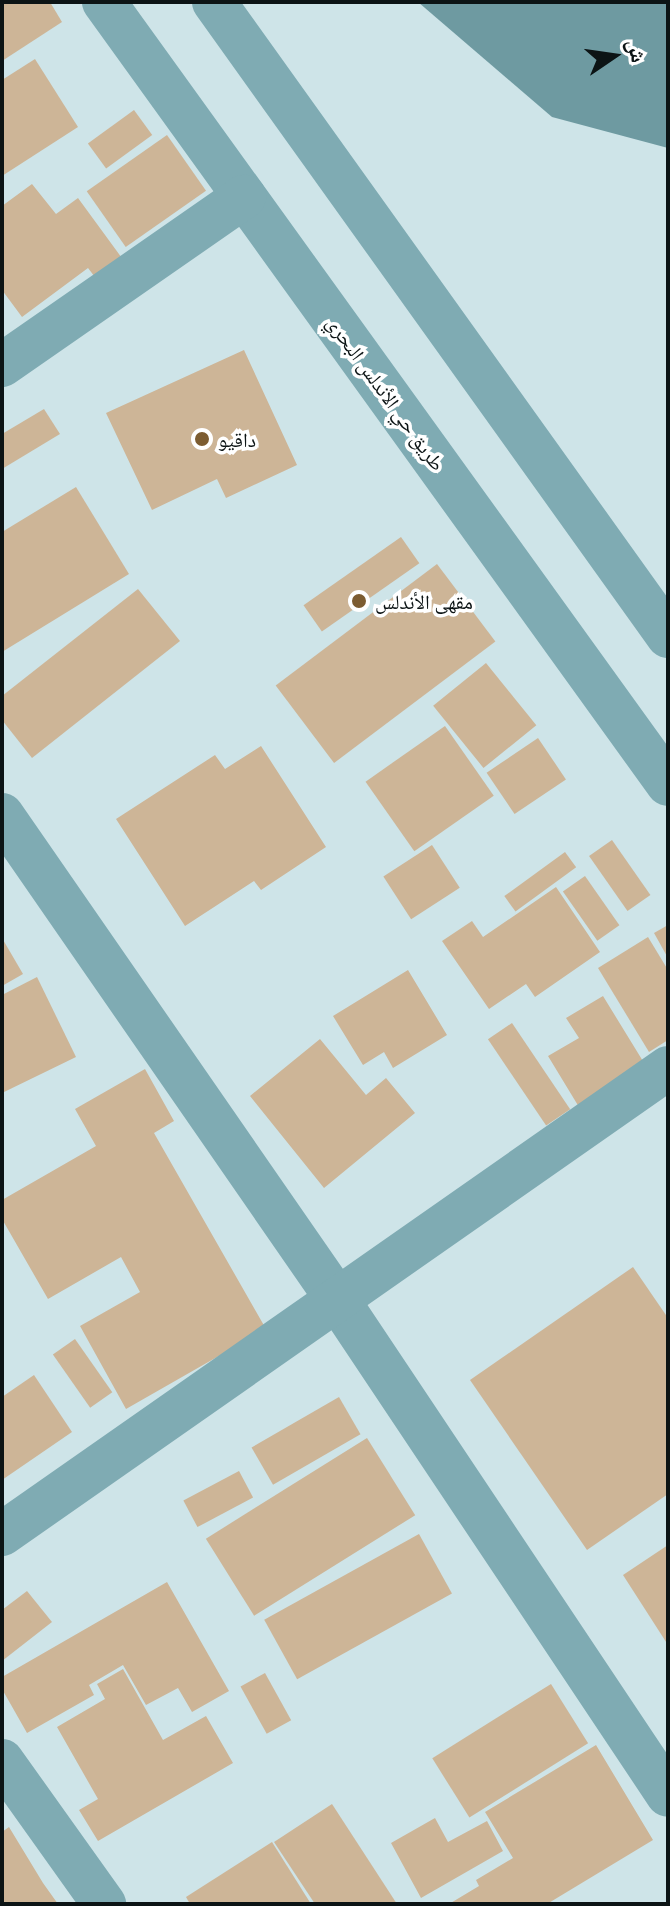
<!DOCTYPE html>
<html>
<head>
<meta charset="utf-8">
<style>
  body { margin:0 }
  #map { position:relative; width:670px; height:1906px; overflow:hidden; background:#cee4e8; font-family:"PT Serif","Noto Naskh Arabic",serif }
  div>[style] { position:absolute }
  [style*='--x'] { left:calc(var(--x)*1px); top:calc(var(--y)*1px); width:calc(var(--w)*1px); rotate:calc(var(--a)*1deg) }
  .water>* { inset:0; background:#6e9aa1 }
  .building>* { inset:0; background:#cdb597; transform-origin:0 0 }
  .minor>* { height:44px; margin:-22px; padding:0 22px; transform-origin:22px; border-radius:22px; background:#7fabb3 }
  .dots>* { width:22px; height:22px; translate:-50% -50%; box-sizing:border-box; border:4px solid #fff; border-radius:50% }
  span { translate:-50% -50%; white-space:nowrap; text-align:center; line-height:1.15; -webkit-text-stroke:7px #fff; paint-order:stroke }
  .street-label { font-size:20px; color:#0c1415 }
  .poi-label { font-size:20px; color:#0c1415 }
  .left { translate:0 -50%; text-align:left }
  .frame { position:absolute; inset:0; border:4px solid #0c1415; pointer-events:none }
  .north { position:absolute; left:574px; top:16px; width:80px; height:80px; -webkit-text-stroke:6px #fff; paint-order:stroke; rotate:77deg; font-size:22px; font-weight:700; line-height:32px; text-align:center; color:#0c1415 }
  .north::after { content:''; display:block; margin:auto; width:28px; height:36px; background:#0c1415; clip-path:polygon(50% 0,100% 100%,50% 72%,0 100%) }
</style>
</head>
<body>
<div id="map">
  <div class="water">
    <div style="clip-path:polygon(418px 2px,668px 2px,668px 148px,552px 117px)"></div>
  </div>
  <div class="building">
    <div style="clip-path:polygon(2px 2px,50px 2px,62px 22px,2px 61px)"></div>
    <div style="clip-path:polygon(35px 59px,78px 127px,2px 176px,2px 80px)"></div>
    <div style="left:134px;top:110px;width:31px;height:57px;rotate:54deg"></div>
    <div style="left:167px;top:135px;width:68px;height:98px;rotate:55deg"></div>
    <div style="clip-path:polygon(32px 184px,56px 214px,78px 198px,127px 265px,101px 285px,88px 268px,22px 317px,2px 290px,2px 206px)"></div>
    <div style="clip-path:polygon(244px 350px,297px 465px,226px 498px,217px 479px,152px 510px,106px 413px)"></div>
    <div style="clip-path:polygon(44px 409px,60px 434px,2px 469px,2px 434px)"></div>
    <div style="clip-path:polygon(76px 487px,129px 574px,2px 652px,2px 532px)"></div>
    <div style="left:401px;top:537px;width:32px;height:119px;rotate:55deg"></div>
    <div style="left:437px;top:564px;width:97px;height:202px;rotate:53deg"></div>
    <div style="clip-path:polygon(138px 589px,180px 641px,32px 758px,2px 720px,2px 696px)"></div>
    <div style="left:486px;top:663px;width:80px;height:68px;rotate:51deg"></div>
    <div style="left:445px;top:726px;width:85px;height:97px;rotate:55deg"></div>
    <div style="left:538px;top:738px;width:50px;height:62px;rotate:56deg"></div>
    <div style="clip-path:polygon(261px 746px,326px 847px,261px 890px,254px 881px,185px 926px,116px 819px,215px 755px,225px 769px)"></div>
    <div style="left:612px;top:840px;width:67px;height:28px;rotate:55deg"></div>
    <div style="left:432px;top:845px;width:51px;height:58px;rotate:57deg"></div>
    <div style="left:565px;top:852px;width:19px;height:75px;rotate:54deg"></div>
    <div style="left:585px;top:876px;width:60px;height:27px;rotate:55deg"></div>
    <div style="clip-path:polygon(556px 887px,600px 952px,535px 997px,526px 984px,489px 1009px,442px 941px,472px 921px,483px 937px)"></div>
    <div style="clip-path:polygon(668px 925px,668px 958px,654px 933px)"></div>
    <div style="clip-path:polygon(648px 937px,668px 970px,668px 1040px,649px 1052px,598px 968px)"></div>
    <div style="clip-path:polygon(2px 938px,23px 974px,2px 986px)"></div>
    <div style="clip-path:polygon(408px 970px,447px 1035px,393px 1068px,384px 1052px,363px 1065px,333px 1016px)"></div>
    <div style="clip-path:polygon(37px 977px,76px 1057px,2px 1093px,2px 995px)"></div>
    <div style="clip-path:polygon(603px 996px,649px 1071px,582px 1112px,548px 1056px,579px 1038px,566px 1018px)"></div>
    <div style="left:512px;top:1023px;width:104px;height:29px;rotate:56deg"></div>
    <div style="clip-path:polygon(320px 1039px,366px 1095px,386px 1078px,415px 1113px,324px 1188px,250px 1096px)"></div>
    <div style="clip-path:polygon(145px 1069px,174px 1121px,154px 1133px,266px 1329px,126px 1409px,80px 1326px,140px 1292px,121px 1257px,48px 1299px,2px 1219px,2px 1200px,96px 1146px,75px 1109px)"></div>
    <div style="clip-path:polygon(633px 1267px,668px 1318px,668px 1494px,587px 1550px,470px 1380px)"></div>
    <div style="left:75px;top:1339px;width:65px;height:27px;rotate:55deg"></div>
    <div style="clip-path:polygon(34px 1375px,72px 1432px,2px 1480px,2px 1397px)"></div>
    <div style="left:339px;top:1397px;width:43px;height:101px;rotate:60deg"></div>
    <div style="left:367px;top:1438px;width:91px;height:190px;rotate:58deg"></div>
    <div style="left:239px;top:1471px;width:30px;height:63px;rotate:62deg"></div>
    <div style="left:419px;top:1534px;width:68px;height:177px;rotate:61deg"></div>
    <div style="clip-path:polygon(668px 1545px,668px 1645px,623px 1575px)"></div>
    <div style="clip-path:polygon(167px 1582px,229px 1691px,192px 1712px,178px 1688px,146px 1705px,123px 1665px,89px 1685px,94px 1695px,27px 1733px,2px 1689px,2px 1677px)"></div>
    <div style="clip-path:polygon(27px 1591px,52px 1622px,2px 1661px,2px 1610px)"></div>
    <div style="clip-path:polygon(123px 1669px,163px 1740px,206px 1716px,233px 1763px,98px 1841px,79px 1810px,98px 1799px,57px 1727px,105px 1699px,97px 1684px)"></div>
    <div style="left:265px;top:1673px;width:54px;height:28px;rotate:61deg"></div>
    <div style="left:551px;top:1684px;width:70px;height:140px;rotate:58deg"></div>
    <div style="clip-path:polygon(596px 1745px,653px 1840px,547px 1904px,449px 1904px,479px 1886px,476px 1880px,513px 1858px,485px 1812px)"></div>
    <div style="clip-path:polygon(332px 1804px,397px 1904px,315px 1904px,274px 1842px)"></div>
    <div style="clip-path:polygon(435px 1818px,448px 1842px,487px 1821px,503px 1851px,421px 1898px,391px 1843px)"></div>
    <div style="clip-path:polygon(9px 1827px,43px 1883px,58px 1904px,2px 1904px,2px 1832px)"></div>
    <div style="clip-path:polygon(272px 1842px,311px 1904px,190px 1904px,186px 1897px)"></div>
  </div>
  <div class="minor">
    <div style="--x:104;--y:2;--w:964;--a:54.2"></div>
    <div style="--x:214;--y:2;--w:780;--a:54.39"></div>
    <div style="--x:2;--y:365;--w:295;--a:-34.8"></div>
    <div style="--x:2;--y:815;--w:589;--a:55.31"></div>
    <div style="--x:337;--y:1299;--w:596;--a:56.28"></div>
    <div style="--x:2;--y:1534;--w:813;--a:-34.98"></div>
    <div style="--x:2;--y:1761;--w:176;--a:54.5"></div>
  </div>
  <div class="dots">
    <div style="left:202px;top:439px;background:#7c5c31"></div>
    <div style="left:359px;top:601px;background:#7c5c31"></div>
  </div>
  <div class="street-label">
    <span style="left:386px;top:393px;rotate:54deg">طريق حي الأندلس البحري</span>
  </div>
  <div class="poi-label">
    <span class="left" style="left:218px;top:439px">داقيو</span>
    <span class="left" style="left:375px;top:601px">مقهى الأندلس</span>
  </div>
  <div class="frame"></div>
  <div class="north">ش</div>
</div>
</body>
</html>
